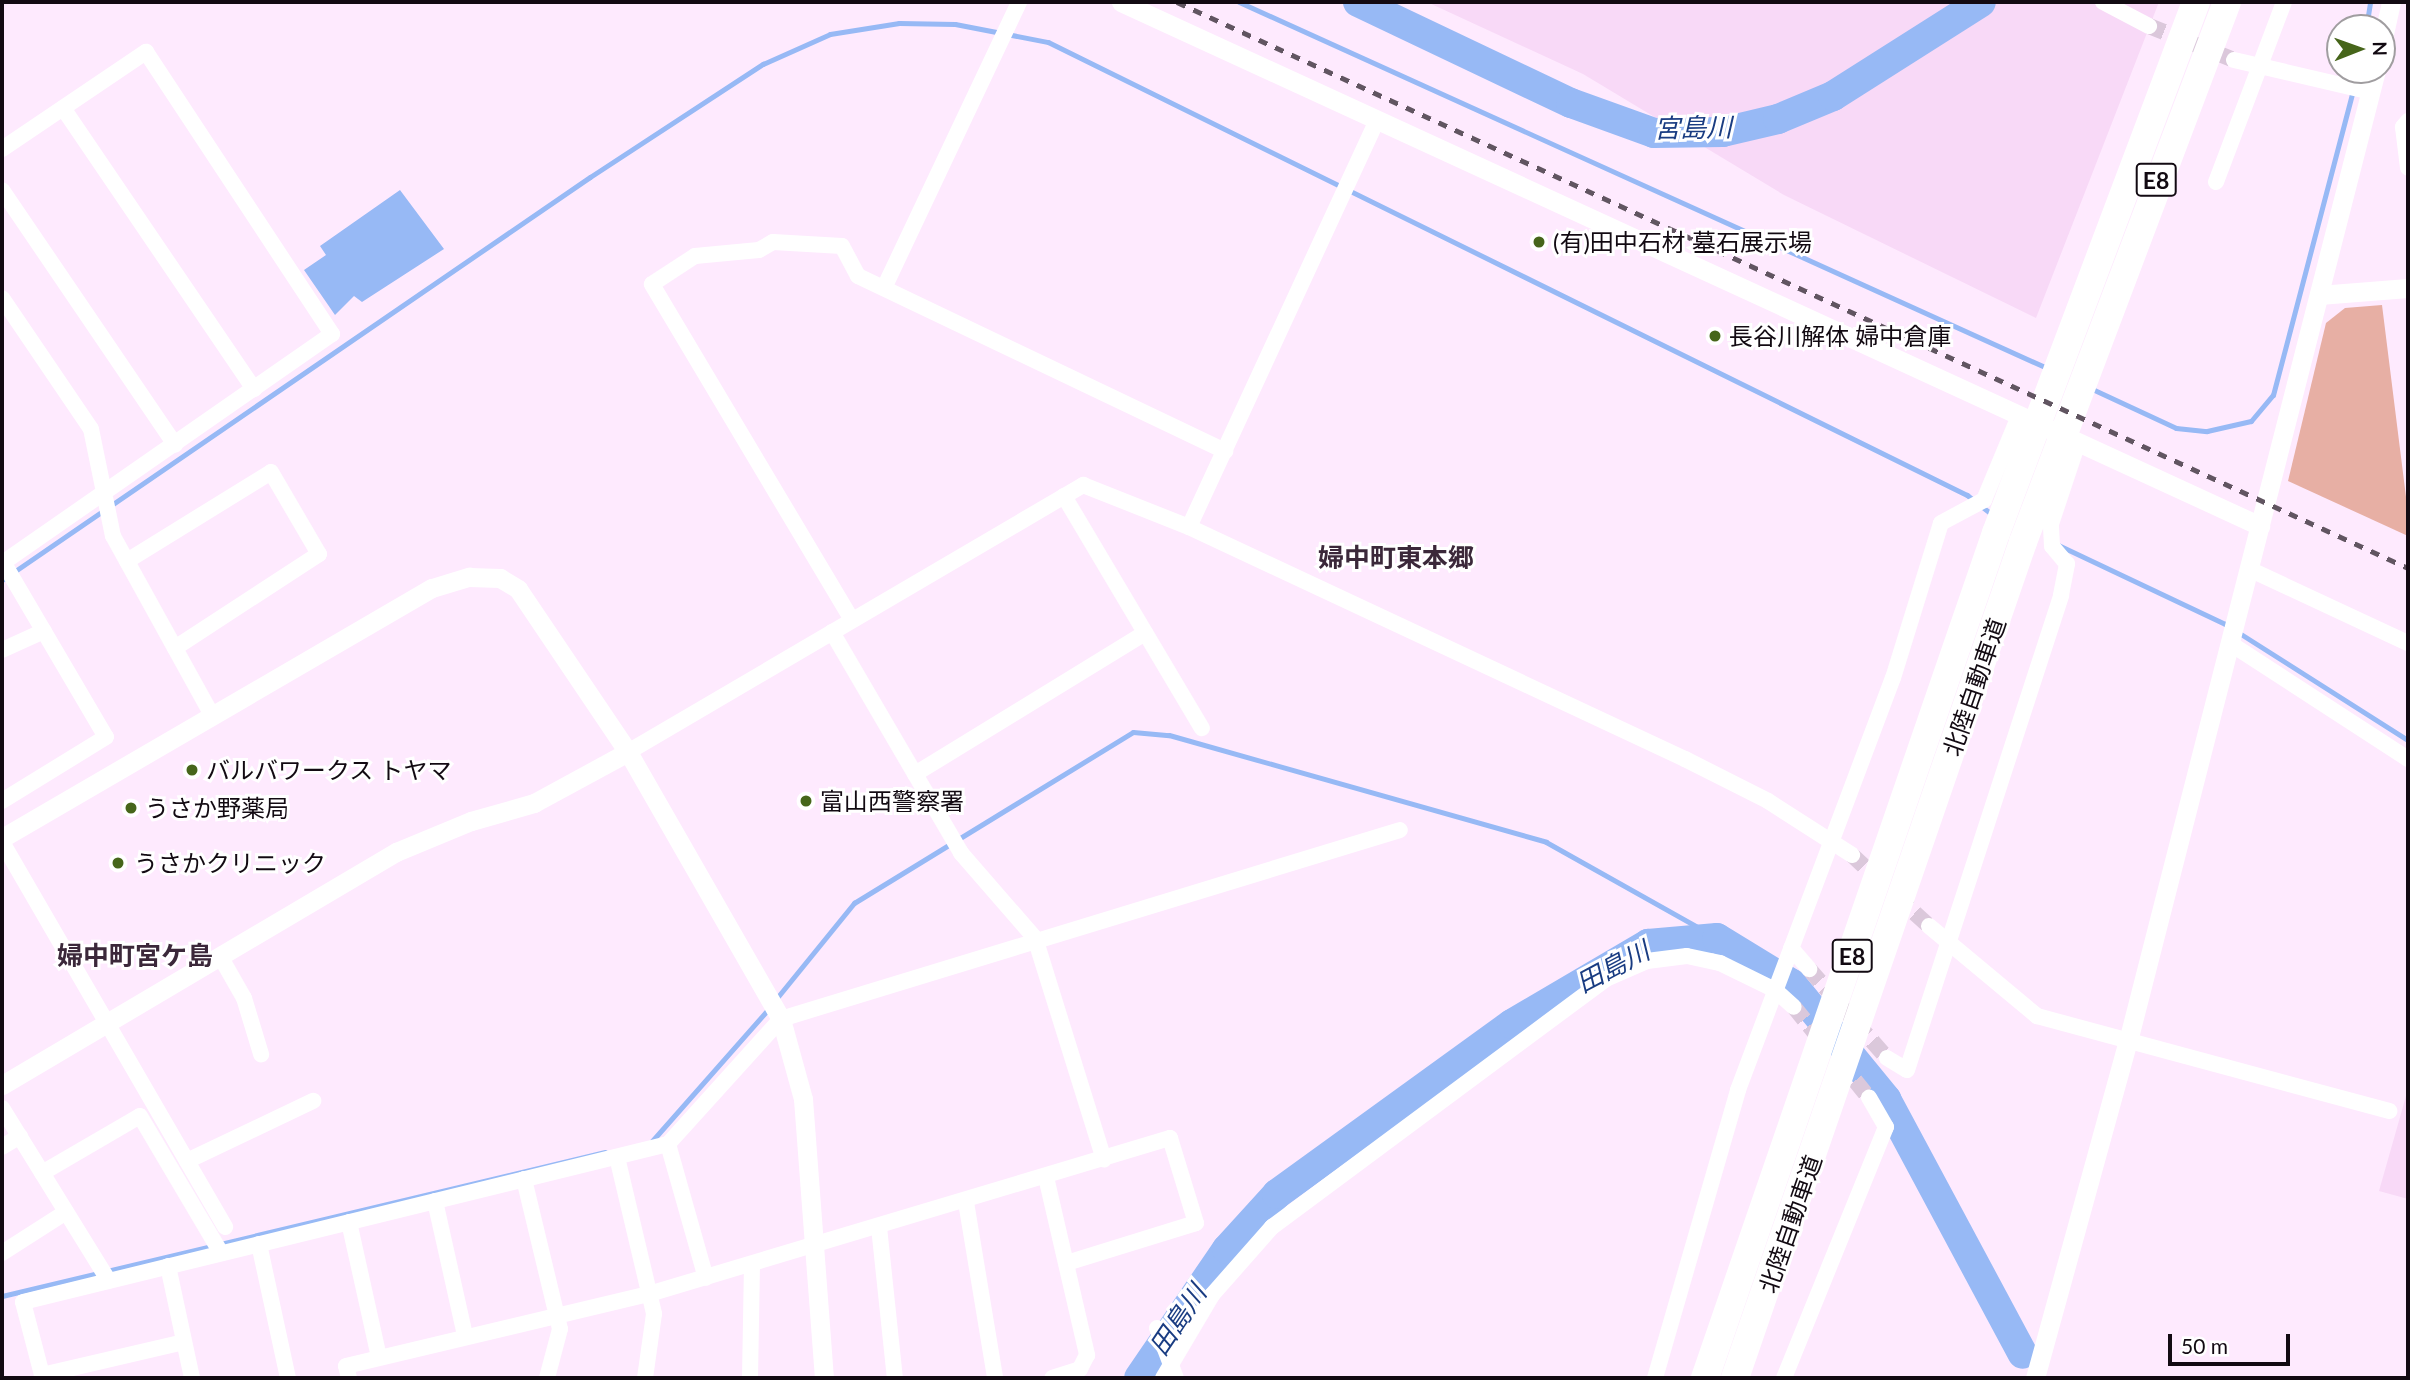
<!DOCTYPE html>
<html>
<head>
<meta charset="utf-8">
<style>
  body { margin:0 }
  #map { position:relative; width:2410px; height:1380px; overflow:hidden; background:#feeafe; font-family:Lato,"Noto Sans JP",sans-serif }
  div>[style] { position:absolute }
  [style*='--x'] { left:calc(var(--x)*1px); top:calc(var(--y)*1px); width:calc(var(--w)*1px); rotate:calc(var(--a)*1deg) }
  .built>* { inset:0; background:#f8d9f7 }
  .green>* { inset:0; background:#e7afa4 }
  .water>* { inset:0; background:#97b9f5 }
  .stream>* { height:5px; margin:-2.5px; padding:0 2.5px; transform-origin:2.5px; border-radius:2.5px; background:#97b9f5 }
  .river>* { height:30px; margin:-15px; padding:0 15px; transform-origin:15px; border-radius:15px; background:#97b9f5 }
  .minor-tunnel>* { height:16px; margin-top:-8px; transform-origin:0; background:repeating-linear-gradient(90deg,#dbc8db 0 16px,transparent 0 24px) }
  .minor>* { height:16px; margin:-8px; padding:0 8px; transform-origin:8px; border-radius:8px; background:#fff }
  .tertiary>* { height:19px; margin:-9.5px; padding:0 9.5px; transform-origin:9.5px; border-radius:9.5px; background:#fff }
  .motorway>* { height:28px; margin:-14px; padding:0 14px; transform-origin:14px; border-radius:14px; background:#fff }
  .rail>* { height:5px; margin-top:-2.5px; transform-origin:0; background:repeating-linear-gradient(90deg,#615561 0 9px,transparent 0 18px) }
  .dots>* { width:19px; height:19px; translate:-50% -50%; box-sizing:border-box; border:4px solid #fff; border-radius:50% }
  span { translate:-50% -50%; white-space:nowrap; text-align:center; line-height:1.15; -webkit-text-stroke:6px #fff; paint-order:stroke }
  .shield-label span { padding:2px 5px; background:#fff; border:2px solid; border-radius:5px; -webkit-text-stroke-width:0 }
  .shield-label { font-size:23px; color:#120a12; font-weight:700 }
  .poi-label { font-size:24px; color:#120a12 }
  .left { translate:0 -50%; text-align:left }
  .street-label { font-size:24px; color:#120a12 }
  .water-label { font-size:26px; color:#193c82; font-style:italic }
  .neighbourhood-label { font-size:26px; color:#3b283a; font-weight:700 }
  .frame { position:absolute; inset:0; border:4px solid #120a12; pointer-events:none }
  .north { position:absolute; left:2326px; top:14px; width:70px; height:70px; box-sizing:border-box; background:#fff; border:2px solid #a09da0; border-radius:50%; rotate:89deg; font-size:19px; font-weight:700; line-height:28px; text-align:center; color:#120a12 }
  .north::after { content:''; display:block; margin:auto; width:24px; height:32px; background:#46651a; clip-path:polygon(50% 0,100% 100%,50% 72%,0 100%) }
  .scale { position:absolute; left:2168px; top:1334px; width:122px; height:32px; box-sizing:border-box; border:4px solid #120a12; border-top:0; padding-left:9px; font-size:21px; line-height:24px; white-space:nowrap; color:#120a12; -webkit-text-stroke:5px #fff; paint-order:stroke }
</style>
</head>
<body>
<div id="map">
  <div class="built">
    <div style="clip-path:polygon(1427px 2px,2159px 2px,2036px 318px,1784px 195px,1583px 74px)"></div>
    <div style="clip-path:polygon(2408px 1089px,2408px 1199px,2379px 1191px)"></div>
  </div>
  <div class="green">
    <div style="clip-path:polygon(2382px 305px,2408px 513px,2408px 536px,2288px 481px,2326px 323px,2345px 308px)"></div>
  </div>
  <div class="water">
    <div style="clip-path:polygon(400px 190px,444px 249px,362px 302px,354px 296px,335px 315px,304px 270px,326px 255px,320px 246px)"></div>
  </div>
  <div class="stream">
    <div style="--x:1239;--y:2;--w:889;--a:24.37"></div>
    <div style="--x:2366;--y:28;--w:26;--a:-81"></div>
    <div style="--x:2090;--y:388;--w:95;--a:24.9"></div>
    <div style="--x:2176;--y:428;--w:31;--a:6"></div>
    <div style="--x:2207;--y:431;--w:45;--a:-12.8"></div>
    <div style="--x:2251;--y:421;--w:34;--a:-50"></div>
    <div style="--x:2273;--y:395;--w:336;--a:-75.3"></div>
    <div style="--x:2056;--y:544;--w:187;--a:25.3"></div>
    <div style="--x:2225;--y:624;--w:217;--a:32.4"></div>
    <div style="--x:2;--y:580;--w:713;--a:-34.43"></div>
    <div style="--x:590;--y:177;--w:207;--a:-33.2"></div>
    <div style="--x:763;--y:64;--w:73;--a:-24.1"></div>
    <div style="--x:830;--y:34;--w:70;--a:-9.1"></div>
    <div style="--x:899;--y:23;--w:56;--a:1"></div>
    <div style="--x:955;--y:24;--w:95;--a:11"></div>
    <div style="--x:1048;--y:42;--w:1025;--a:26.24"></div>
    <div style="--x:1967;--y:495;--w:33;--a:38"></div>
    <div style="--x:776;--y:999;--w:124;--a:-50.9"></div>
    <div style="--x:854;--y:903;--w:327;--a:-31.5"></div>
    <div style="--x:1133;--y:732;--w:36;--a:5"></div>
    <div style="--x:1169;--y:735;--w:392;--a:15.8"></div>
    <div style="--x:1546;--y:842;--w:196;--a:29.3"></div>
    <div style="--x:652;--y:1141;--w:179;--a:-48.6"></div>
    <div style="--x:2;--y:1296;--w:620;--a:-13.43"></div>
  </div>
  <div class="river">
    <div style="--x:1358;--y:2;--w:236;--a:25.4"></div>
    <div style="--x:1571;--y:103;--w:88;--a:19.9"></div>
    <div style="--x:1654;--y:133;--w:69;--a:-0.8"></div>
    <div style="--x:1723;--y:132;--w:57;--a:-13.3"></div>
    <div style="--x:1778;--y:119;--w:60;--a:-22.7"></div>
    <div style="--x:1833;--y:96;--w:175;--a:-32.4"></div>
    <div style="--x:1139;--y:1378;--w:156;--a:-55.7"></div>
    <div style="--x:1227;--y:1249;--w:74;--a:-47.7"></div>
    <div style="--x:1277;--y:1194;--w:290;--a:-35.9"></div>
    <div style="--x:1512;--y:1024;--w:158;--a:-30.5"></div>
    <div style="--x:1648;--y:944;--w:69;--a:-5"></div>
    <div style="--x:1717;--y:938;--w:88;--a:31.5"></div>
    <div style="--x:1792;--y:984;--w:149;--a:50.7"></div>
    <div style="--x:1886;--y:1099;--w:289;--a:61.8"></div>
  </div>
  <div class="minor-tunnel">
    <div style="--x:2149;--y:26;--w:92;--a:21.8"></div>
    <div style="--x:1852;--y:855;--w:40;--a:43"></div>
    <div style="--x:1897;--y:897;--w:43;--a:42.2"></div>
    <div style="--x:1809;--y:969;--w:118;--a:48.8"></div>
    <div style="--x:1794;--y:1007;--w:46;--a:51.1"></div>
    <div style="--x:1840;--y:1062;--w:46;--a:51.1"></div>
  </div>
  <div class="minor">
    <div style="--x:2103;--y:2;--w:52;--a:27.6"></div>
    <div style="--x:2234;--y:60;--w:141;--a:13.1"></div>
    <div style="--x:63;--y:108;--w:340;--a:55.8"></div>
    <div style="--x:2408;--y:121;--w:8;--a:130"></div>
    <div style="--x:2403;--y:127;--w:41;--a:83"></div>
    <div style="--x:2;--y:149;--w:174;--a:-34"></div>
    <div style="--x:146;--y:52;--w:338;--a:56.6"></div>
    <div style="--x:332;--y:334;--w:402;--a:145.2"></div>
    <div style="--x:2216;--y:182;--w:192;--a:-69.3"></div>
    <div style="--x:2;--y:190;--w:308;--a:55.8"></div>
    <div style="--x:884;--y:288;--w:316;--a:-64.7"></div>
    <div style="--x:2;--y:298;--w:158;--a:55.8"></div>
    <div style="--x:91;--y:429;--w:109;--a:78.4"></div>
    <div style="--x:113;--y:536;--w:207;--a:61.1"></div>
    <div style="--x:1064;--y:496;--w:270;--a:59.3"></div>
    <div style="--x:1189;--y:527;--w:448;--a:-65.2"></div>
    <div style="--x:2;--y:560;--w:205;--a:59.6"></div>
    <div style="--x:106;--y:737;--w:122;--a:148.4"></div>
    <div style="--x:127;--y:561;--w:169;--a:-31.7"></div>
    <div style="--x:271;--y:472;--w:95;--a:59.7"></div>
    <div style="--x:319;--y:554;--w:172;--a:146.9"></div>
    <div style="--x:2249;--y:569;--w:175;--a:25"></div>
    <div style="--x:852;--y:620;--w:391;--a:-120.8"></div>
    <div style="--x:652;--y:284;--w:51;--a:-33.1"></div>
    <div style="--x:695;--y:256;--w:64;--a:-5.4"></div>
    <div style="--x:759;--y:250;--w:16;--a:-30"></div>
    <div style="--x:773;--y:242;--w:69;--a:3.3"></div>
    <div style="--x:842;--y:246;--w:34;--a:62"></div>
    <div style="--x:858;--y:276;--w:407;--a:25.5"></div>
    <div style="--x:832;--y:632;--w:256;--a:59.7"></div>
    <div style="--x:961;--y:853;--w:113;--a:49"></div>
    <div style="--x:1035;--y:938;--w:232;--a:72.7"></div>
    <div style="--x:2231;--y:644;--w:211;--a:33"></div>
    <div style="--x:2;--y:650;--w:46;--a:-24.3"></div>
    <div style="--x:628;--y:752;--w:528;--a:-30.4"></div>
    <div style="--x:1083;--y:485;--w:114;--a:21.6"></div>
    <div style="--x:1189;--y:527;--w:548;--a:25.07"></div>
    <div style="--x:1685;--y:759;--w:93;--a:26.8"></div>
    <div style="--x:1768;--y:801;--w:100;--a:32.7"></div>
    <div style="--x:915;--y:774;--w:270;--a:-31.5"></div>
    <div style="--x:2;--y:842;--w:445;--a:59.9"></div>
    <div style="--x:1929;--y:926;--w:141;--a:39.8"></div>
    <div style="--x:2037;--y:1016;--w:365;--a:15.1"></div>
    <div style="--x:1791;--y:948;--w:28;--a:49"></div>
    <div style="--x:220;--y:956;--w:48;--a:60.3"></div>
    <div style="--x:244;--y:998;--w:59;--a:73.1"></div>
    <div style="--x:1887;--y:1058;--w:23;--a:31"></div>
    <div style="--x:1907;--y:1070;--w:499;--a:-72"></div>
    <div style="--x:2061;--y:595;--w:32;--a:-79"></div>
    <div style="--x:2067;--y:564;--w:23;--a:-130"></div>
    <div style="--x:2052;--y:546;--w:22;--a:-93"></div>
    <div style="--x:2051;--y:524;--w:85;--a:-71.6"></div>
    <div style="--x:2;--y:1108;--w:203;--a:58.3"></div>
    <div style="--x:668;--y:1144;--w:139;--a:74.2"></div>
    <div style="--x:2;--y:1147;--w:21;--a:-31"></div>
    <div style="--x:617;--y:1157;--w:161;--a:76.7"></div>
    <div style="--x:654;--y:1314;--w:65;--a:98"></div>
    <div style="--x:187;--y:1161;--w:140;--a:-25.5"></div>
    <div style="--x:42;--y:1173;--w:113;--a:-30.2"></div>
    <div style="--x:140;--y:1116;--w:159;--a:59.4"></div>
    <div style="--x:1046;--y:1177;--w:183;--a:77"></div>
    <div style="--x:1087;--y:1355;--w:16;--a:117"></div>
    <div style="--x:1080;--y:1369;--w:29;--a:162"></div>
    <div style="--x:524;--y:1179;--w:154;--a:76.5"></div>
    <div style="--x:560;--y:1329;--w:51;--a:104.9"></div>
    <div style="--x:435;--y:1201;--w:137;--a:77.4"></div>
    <div style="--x:966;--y:1202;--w:178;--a:80.6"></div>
    <div style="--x:349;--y:1222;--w:138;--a:77.5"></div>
    <div style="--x:879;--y:1227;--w:152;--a:84"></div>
    <div style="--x:259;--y:1244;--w:137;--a:77.8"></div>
    <div style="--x:2;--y:1253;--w:76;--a:-32.6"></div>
    <div style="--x:168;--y:1266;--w:115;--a:77.9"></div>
    <div style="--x:1157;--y:1328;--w:53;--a:69.2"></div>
    <div style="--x:184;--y:1342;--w:146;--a:166.9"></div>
    <div style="--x:42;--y:1375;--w:75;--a:-104.6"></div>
    <div style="--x:23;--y:1302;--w:664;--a:-13.76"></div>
    <div style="--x:668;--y:1144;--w:169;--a:-47.9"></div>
    <div style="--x:781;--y:1019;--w:647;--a:-16.98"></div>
    <div style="--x:349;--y:1378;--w:12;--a:-104"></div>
    <div style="--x:346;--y:1366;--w:311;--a:-13.4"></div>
    <div style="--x:649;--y:1294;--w:544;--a:-16.67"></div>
    <div style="--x:1170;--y:1138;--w:89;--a:73"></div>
    <div style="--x:1196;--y:1223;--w:135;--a:162.8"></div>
    <div style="--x:750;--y:1378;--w:114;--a:-89"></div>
    <div style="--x:1163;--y:1378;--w:96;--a:-59.4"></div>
    <div style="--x:1212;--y:1295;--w:91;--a:-48.6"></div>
    <div style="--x:1272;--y:1227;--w:416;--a:-36.6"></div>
    <div style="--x:1606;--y:979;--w:45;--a:-23.7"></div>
    <div style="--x:1647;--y:961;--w:40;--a:-7.1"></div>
    <div style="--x:1687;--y:956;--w:34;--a:12"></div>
    <div style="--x:1720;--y:963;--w:61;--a:26.1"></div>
    <div style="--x:1775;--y:990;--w:25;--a:42"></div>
    <div style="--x:1655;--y:1378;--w:300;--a:-73.9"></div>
    <div style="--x:1738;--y:1090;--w:440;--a:-69.4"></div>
    <div style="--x:1893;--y:678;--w:162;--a:-72.8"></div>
    <div style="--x:1941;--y:523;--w:49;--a:-28.1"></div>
    <div style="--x:1984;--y:500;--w:91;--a:-67.4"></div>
    <div style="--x:1784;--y:1378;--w:271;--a:-67.9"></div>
    <div style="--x:1886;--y:1127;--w:34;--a:-120"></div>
  </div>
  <div class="tertiary">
    <div style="--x:1121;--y:2;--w:1254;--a:24.7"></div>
    <div style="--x:2382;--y:43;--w:42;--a:-77.6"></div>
    <div style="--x:2319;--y:295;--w:89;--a:-4.5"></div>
    <div style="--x:2;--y:838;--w:497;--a:-30.2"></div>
    <div style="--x:432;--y:588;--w:39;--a:-17"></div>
    <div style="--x:469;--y:577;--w:31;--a:2"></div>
    <div style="--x:500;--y:578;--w:21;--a:31"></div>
    <div style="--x:518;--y:589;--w:197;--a:56"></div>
    <div style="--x:628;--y:752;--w:308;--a:60.2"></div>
    <div style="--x:781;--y:1019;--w:83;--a:74.6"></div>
    <div style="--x:803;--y:1099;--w:280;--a:85.7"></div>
    <div style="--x:2;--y:1085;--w:458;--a:-30.6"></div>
    <div style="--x:396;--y:852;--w:81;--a:-22.5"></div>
    <div style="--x:471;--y:821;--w:66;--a:-15.9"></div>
    <div style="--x:534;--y:803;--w:107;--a:-28.5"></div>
    <div style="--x:2035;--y:1378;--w:350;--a:-74.6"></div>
    <div style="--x:2128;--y:1041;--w:1002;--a:-75.67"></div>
  </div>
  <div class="motorway">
    <div style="--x:1705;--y:1378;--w:894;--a:-71"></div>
    <div style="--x:1996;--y:533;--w:567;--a:-69.36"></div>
    <div style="--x:1735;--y:1378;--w:884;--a:-70.99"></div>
    <div style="--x:2023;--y:542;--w:577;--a:-69.3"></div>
  </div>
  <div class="rail">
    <div style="--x:1177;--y:2;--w:1355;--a:24.69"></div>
  </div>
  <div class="dots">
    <div style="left:1539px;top:242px;background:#46651a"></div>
    <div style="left:1715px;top:336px;background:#46651a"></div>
    <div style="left:192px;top:770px;background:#46651a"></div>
    <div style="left:806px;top:801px;background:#46651a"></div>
    <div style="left:131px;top:808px;background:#46651a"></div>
    <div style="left:118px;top:863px;background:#46651a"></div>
  </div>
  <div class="shield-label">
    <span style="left:2156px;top:180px">E8</span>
    <span style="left:1852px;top:956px">E8</span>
  </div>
  <div class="poi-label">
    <span class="left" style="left:1553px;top:242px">(有)田中石材 墓石展示場</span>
    <span class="left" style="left:1729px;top:336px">長谷川解体 婦中倉庫</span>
    <span class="left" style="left:206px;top:770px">バルバワークス トヤマ</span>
    <span class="left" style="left:820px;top:801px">富山西警察署</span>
    <span class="left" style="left:145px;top:808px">うさか野薬局</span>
    <span class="left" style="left:134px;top:863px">うさかクリニック</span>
  </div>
  <div class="street-label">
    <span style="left:1974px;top:687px;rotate:-71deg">北陸自動車道</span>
    <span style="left:1790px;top:1224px;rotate:-71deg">北陸自動車道</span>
  </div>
  <div class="water-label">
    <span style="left:1693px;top:128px;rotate:-1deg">宮島川</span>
    <span style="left:1613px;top:967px;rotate:-28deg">田島川</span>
    <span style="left:1178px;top:1320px;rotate:-56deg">田島川</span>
  </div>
  <div class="neighbourhood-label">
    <span style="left:1396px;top:558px">婦中町東本郷</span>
    <span style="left:135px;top:956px">婦中町宮ケ島</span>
  </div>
  <div class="frame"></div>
  <div class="north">N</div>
  <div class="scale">50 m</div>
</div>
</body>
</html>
